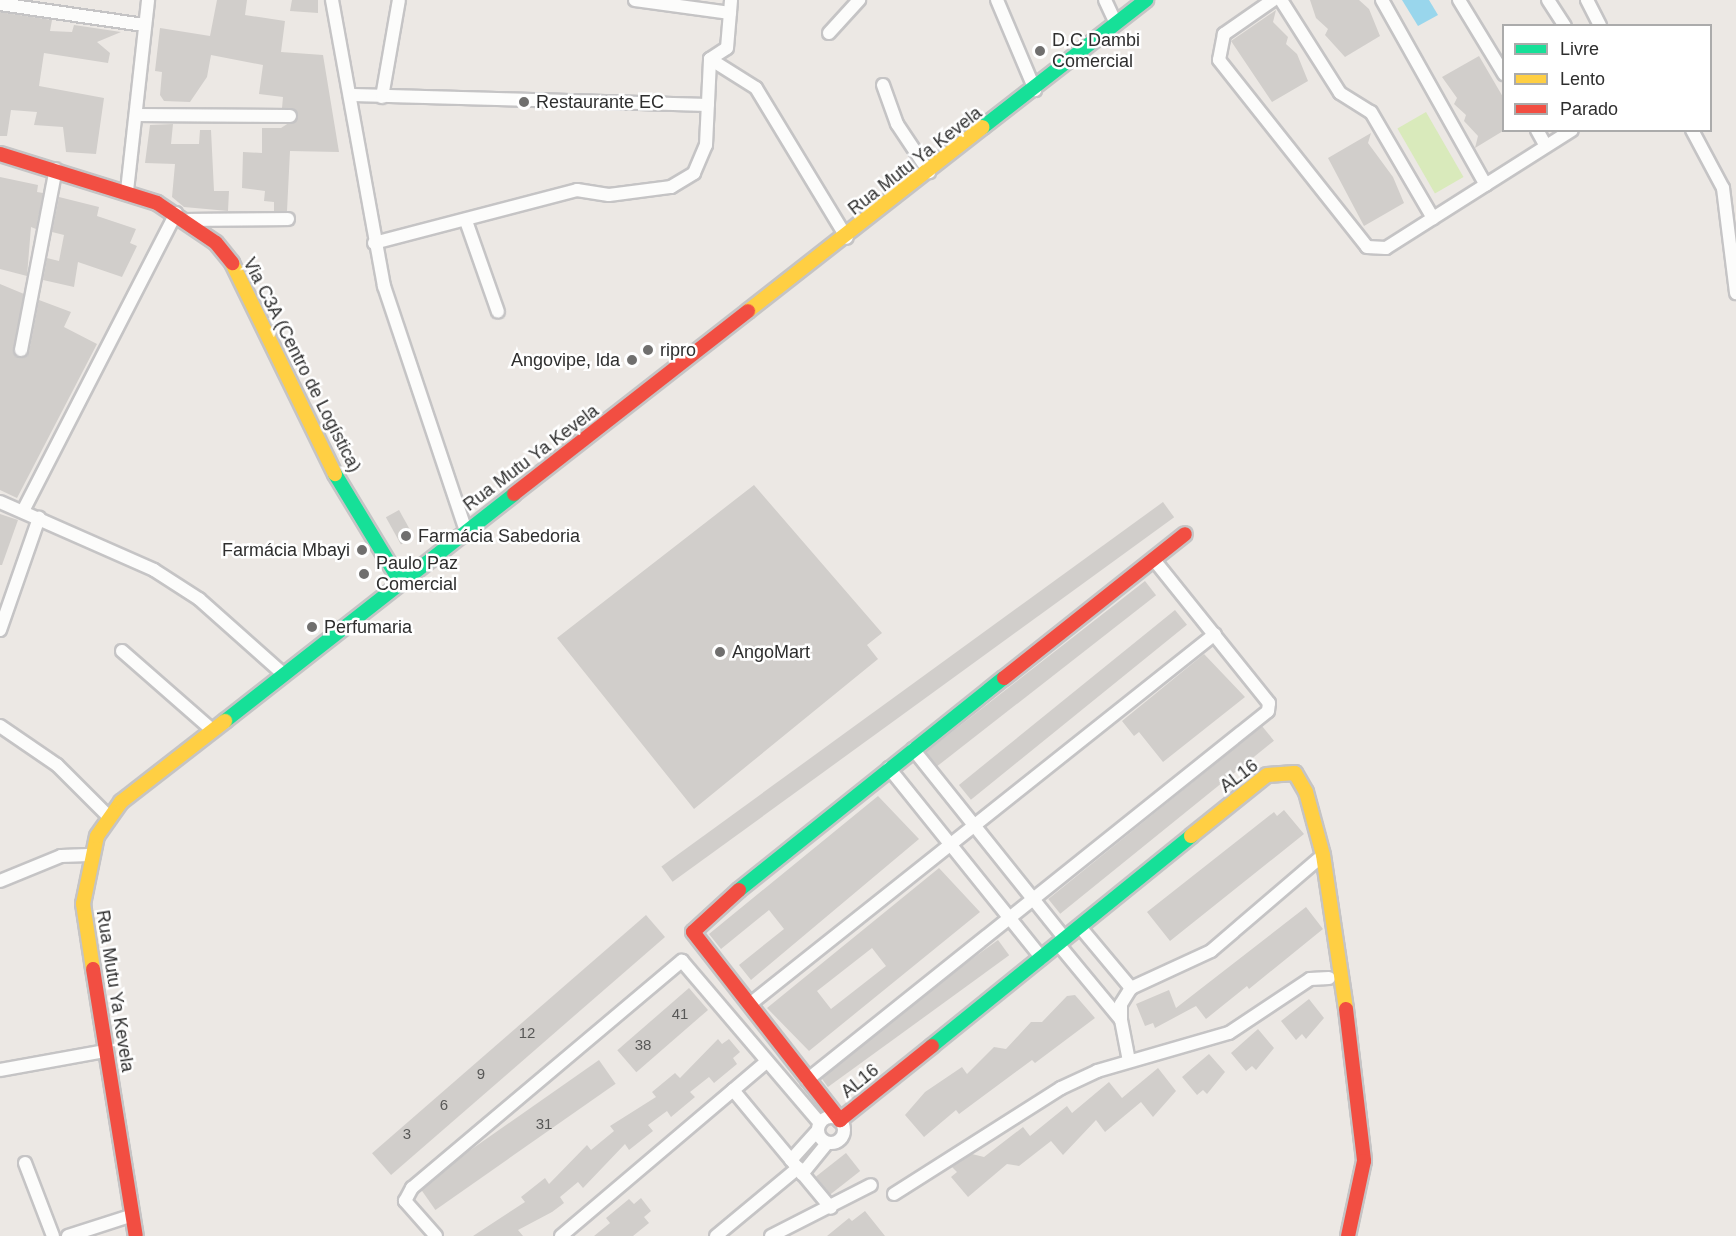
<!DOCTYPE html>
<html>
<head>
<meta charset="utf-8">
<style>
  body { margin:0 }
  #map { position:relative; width:1736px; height:1236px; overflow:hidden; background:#ece8e4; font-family:Arial,sans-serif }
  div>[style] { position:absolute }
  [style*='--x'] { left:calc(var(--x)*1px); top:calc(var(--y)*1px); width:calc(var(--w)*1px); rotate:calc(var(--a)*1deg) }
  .pitch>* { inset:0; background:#d9eabb; transform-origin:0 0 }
  .water>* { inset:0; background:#99d6ec }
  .building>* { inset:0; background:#d1cecb; transform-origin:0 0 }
  .roads { filter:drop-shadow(2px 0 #c5c4c5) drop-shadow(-2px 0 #c5c4c5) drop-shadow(0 2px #c5c4c5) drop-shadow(0 -2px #c5c4c5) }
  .street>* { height:12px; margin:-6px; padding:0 6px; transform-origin:6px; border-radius:6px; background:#fcfcfb }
  .street>.ring { margin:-6px; padding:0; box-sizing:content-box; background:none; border:12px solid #fcfcfb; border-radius:50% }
  .fast>* { height:14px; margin:-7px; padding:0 7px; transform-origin:7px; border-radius:7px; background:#16e098 }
  .slow>* { height:14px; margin:-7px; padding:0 7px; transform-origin:7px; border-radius:7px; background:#ffcf43 }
  .jam>* { height:14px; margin:-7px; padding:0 7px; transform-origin:7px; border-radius:7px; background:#f24e42 }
  .dots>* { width:16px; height:16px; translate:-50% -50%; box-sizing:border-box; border:3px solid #fff; border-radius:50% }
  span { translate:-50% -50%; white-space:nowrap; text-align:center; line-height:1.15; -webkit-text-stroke:5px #fff; paint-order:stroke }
  .number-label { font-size:15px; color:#585857 }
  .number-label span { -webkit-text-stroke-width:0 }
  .poi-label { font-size:18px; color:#2e2e2e }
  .left { translate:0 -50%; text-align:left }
  .right { translate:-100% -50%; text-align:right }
  .street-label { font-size:18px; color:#2e2e2e }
  .legend { position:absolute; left:1502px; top:24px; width:210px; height:108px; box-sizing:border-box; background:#fff; border:2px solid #ababab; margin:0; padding:8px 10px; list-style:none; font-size:18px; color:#2e2e2e }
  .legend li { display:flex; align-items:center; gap:12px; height:30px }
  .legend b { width:30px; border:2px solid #ababab }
</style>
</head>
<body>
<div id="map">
  <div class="pitch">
    <div style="left:1426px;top:112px;width:75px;height:33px;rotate:60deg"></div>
  </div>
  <div class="water">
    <div style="clip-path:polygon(1402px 0,1429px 0,1438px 15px,1418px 26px)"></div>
  </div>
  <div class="building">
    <div style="clip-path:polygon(217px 0,247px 0,245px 15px,285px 21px,281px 52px,323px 55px,339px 152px,290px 151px,287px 211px,274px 211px,274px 202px,264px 201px,265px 191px,242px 188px,243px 152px,262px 153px,262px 128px,281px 128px,298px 117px,294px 109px,282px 108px,283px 97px,259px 94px,263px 65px,211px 55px,207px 77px,190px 102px,164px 101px,160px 95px,162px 72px,155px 71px,160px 28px,210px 36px)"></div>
    <div style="clip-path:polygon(292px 0,318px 0,318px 13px,290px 11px)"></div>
    <div style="clip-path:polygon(1310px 0,1359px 0,1369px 9px,1380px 36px,1345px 57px,1325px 35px,1328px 29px,1316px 18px)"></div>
    <div style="clip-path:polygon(1276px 10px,1273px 22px,1288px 37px,1286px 44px,1297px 54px,1308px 81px,1272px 102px,1231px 41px)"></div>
    <div style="clip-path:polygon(0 12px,52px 20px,50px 31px,72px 32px,74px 25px,121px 32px,97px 42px,110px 53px,108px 63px,44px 53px,39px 86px,104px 98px,96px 154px,66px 152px,63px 127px,34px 125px,37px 112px,11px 110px,7px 136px,0 136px)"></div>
    <div style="clip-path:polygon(1479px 56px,1503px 97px,1503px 131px,1475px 148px,1478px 136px,1464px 121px,1466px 115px,1454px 104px,1457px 98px,1442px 77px)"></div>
    <div style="clip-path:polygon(173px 124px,171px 144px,199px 144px,200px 130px,211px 130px,214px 191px,229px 191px,228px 211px,184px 207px,172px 197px,175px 164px,145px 163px,150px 125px)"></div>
    <div style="clip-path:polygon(1371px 133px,1368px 143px,1393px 177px,1404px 203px,1364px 226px,1328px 158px)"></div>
    <div style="clip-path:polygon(0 177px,38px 185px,37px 192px,43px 193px,36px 229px,31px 227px,27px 276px,0 269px)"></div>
    <div style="clip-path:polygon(59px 197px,99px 207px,97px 216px,136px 229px,130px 243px,137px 246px,122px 277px,78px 262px,74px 287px,43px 280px,47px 258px,59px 261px,64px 235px,52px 232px)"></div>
    <div style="clip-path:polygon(0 284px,24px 294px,16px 357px,29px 352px,39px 300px,71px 312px,64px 327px,97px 344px,17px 498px,0 490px)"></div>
    <div style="clip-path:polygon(754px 485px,882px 633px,867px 645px,878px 659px,694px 809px,557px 638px)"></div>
    <div style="left:1163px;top:502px;width:19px;height:620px;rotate:54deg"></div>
    <div style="left:399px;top:510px;width:31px;height:15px;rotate:61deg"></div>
    <div style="clip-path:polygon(0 514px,18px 520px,2px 565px,0 565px)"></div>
    <div style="left:1145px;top:581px;width:18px;height:278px;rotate:52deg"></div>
    <div style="left:1175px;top:610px;width:19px;height:278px;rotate:51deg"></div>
    <div style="clip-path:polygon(1204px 654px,1245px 697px,1163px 762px,1139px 732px,1134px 736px,1122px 721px)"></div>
    <div style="left:1262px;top:726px;width:19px;height:275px;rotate:51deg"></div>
    <div style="clip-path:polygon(878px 796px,919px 839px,751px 980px,739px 965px,784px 929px,769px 910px,721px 949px,709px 934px)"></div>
    <div style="clip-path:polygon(1284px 810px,1304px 834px,1170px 941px,1147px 912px,1274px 812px,1277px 816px)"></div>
    <div style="clip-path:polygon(evenodd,939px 868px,980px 912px,809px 1051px,767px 1008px,939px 868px,872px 948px,886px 966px,831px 1009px,817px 991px,872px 948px)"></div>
    <div style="clip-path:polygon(1306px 907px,1323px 929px,1249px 989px,1247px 986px,1206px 1019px,1196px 1006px,1155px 1028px,1153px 1023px,1145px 1026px,1136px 1004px,1169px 990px,1176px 1008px)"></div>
    <div style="left:646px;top:915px;width:29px;height:363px;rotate:49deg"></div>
    <div style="left:998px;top:940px;width:19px;height:224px;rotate:54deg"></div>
    <div style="left:689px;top:988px;width:29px;height:95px;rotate:49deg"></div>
    <div style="clip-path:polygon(1075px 995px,1095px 1018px,1035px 1063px,1032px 1060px,959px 1114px,956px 1110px,924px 1137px,905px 1115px,925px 1092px,962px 1067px,967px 1074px,994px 1047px,1006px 1049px,1031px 1022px,1042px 1022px,1067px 996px)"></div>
    <div style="clip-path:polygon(1309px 999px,1324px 1018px,1306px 1039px,1302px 1034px,1296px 1040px,1281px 1021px)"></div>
    <div style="clip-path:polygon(1258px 1029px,1274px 1048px,1256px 1070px,1252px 1066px,1246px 1071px,1231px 1053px)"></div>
    <div style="clip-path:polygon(718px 1039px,722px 1044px,729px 1039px,740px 1052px,733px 1058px,737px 1064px,714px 1083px,709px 1077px,690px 1092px,695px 1097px,671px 1117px,667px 1111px,648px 1125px,653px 1131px,629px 1150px,625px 1144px,583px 1188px,578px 1182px,560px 1197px,564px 1203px,552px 1212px,518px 1230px,523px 1236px,473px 1236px,525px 1202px,521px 1197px,545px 1178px,549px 1184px,587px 1145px,591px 1150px,614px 1131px,610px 1126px,656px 1097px,652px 1092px,675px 1073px,680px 1078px)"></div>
    <div style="clip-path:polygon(1209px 1054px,1225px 1072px,1207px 1094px,1203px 1090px,1197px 1095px,1182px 1077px)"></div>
    <div style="left:599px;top:1060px;width:29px;height:220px;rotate:55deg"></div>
    <div style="clip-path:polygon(1158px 1068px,1176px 1091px,1153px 1117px,1141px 1102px,1105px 1132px,1096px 1120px,1063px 1155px,1051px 1141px,1019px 1166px,1007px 1164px,968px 1197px,951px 1177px,957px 1172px,952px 1167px,972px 1154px,984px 1157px,1023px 1127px,1030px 1136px,1067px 1106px,1072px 1113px,1109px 1082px,1122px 1098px)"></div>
    <div style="left:846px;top:1153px;width:23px;height:38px;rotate:52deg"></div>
    <div style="clip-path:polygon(641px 1198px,651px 1211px,644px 1217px,649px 1223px,633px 1236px,594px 1236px,610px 1223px,606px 1218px,629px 1199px,634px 1204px)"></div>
    <div style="clip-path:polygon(865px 1211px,885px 1236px,827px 1236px,849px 1218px,852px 1221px)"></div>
  </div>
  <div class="roads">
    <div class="street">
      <div style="--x:332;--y:0;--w:291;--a:79.7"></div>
      <div style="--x:384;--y:286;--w:258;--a:71.5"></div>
      <div style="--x:635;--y:0;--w:96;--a:7.8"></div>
      <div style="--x:997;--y:0;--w:98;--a:67.1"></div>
      <div style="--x:1105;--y:0;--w:26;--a:65"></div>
      <div style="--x:1273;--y:0;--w:60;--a:145.2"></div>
      <div style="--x:1224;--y:34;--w:26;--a:101"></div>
      <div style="--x:1219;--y:60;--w:238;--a:51.6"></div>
      <div style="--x:1367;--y:247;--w:19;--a:3"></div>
      <div style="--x:1386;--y:248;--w:220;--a:-32.4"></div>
      <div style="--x:1281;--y:0;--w:110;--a:57.6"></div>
      <div style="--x:1340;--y:93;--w:36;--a:32"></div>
      <div style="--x:1371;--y:112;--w:123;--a:59.7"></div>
      <div style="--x:1382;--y:0;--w:212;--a:60.7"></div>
      <div style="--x:1459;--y:0;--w:87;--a:58.7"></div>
      <div style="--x:1548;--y:0;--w:31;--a:57"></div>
      <div style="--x:1587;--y:0;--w:29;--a:63"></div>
      <div style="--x:0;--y:4;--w:146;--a:8.3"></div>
      <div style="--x:829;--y:33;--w:45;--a:-47.7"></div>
      <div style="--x:710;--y:59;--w:54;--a:32.2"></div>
      <div style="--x:756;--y:88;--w:175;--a:58.8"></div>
      <div style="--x:883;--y:85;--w:41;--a:70.3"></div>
      <div style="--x:897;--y:124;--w:58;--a:56.3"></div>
      <div style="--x:353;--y:95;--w:355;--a:1.6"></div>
      <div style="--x:382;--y:97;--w:98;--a:-80.1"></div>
      <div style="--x:136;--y:115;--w:154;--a:0.4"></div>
      <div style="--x:1537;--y:130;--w:18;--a:61"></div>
      <div style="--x:1692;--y:130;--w:66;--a:61.9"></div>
      <div style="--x:1723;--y:188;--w:106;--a:82.9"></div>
      <div style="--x:127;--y:191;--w:192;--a:-83.7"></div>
      <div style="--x:189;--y:220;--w:99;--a:-0.6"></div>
      <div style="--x:466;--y:221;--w:96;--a:70.6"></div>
      <div style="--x:374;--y:243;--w:210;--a:-14.6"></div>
      <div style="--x:577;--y:190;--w:32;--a:9"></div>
      <div style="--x:609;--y:195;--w:63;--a:-7.4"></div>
      <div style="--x:671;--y:187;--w:27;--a:-31"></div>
      <div style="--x:694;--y:173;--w:30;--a:-67"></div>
      <div style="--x:706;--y:145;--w:86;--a:-87.3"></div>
      <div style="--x:710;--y:59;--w:20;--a:-33"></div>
      <div style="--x:727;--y:48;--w:48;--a:-85.2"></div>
      <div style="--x:21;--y:350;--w:184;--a:-79.1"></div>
      <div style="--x:0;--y:502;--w:168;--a:23.8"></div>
      <div style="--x:154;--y:570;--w:54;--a:32.8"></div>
      <div style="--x:199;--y:599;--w:111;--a:41.7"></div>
      <div style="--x:23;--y:511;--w:335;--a:-62.8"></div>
      <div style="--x:0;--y:630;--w:119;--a:-70.8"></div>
      <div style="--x:122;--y:651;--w:118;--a:41.2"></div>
      <div style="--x:0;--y:726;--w:69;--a:34.4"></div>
      <div style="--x:57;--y:765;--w:74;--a:45"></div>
      <div style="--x:913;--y:749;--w:243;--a:51.3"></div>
      <div style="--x:889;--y:768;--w:244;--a:51.2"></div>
      <div style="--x:0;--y:881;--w:66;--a:-22.3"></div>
      <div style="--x:61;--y:856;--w:28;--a:-2"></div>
      <div style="--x:1080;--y:927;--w:80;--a:50.1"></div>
      <div style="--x:1059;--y:945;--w:97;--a:50.4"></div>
      <div style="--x:750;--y:1004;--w:594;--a:-38.51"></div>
      <div style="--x:1129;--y:1061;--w:42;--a:-101"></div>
      <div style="--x:1121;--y:1020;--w:16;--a:-90"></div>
      <div style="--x:1121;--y:1004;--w:19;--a:-58"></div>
      <div style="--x:1131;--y:988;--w:88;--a:-24.8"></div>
      <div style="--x:1211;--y:951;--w:148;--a:-40.6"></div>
      <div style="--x:0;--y:1070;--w:107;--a:-10.3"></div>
      <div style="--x:807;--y:1080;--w:590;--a:-38.67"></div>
      <div style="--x:1268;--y:711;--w:8;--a:-83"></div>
      <div style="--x:1269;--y:703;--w:184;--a:-128.8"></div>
      <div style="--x:733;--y:1090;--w:153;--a:50.3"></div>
      <div class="ring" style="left:818px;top:1117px;width:14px;height:14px"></div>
      <div style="--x:791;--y:1160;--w:39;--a:-48"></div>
      <div style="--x:25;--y:1163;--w:78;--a:69"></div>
      <div style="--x:802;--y:1174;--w:40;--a:-51"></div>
      <div style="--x:894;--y:1194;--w:198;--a:-32.4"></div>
      <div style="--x:1061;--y:1088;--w:40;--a:-25"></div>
      <div style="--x:1097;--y:1071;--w:137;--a:-16.1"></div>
      <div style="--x:1229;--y:1033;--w:97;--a:-33.7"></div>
      <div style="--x:1310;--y:979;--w:19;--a:-3"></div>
      <div style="--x:68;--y:1236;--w:68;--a:-17.9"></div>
      <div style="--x:436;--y:1236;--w:47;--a:-131.5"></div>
      <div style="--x:405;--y:1201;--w:15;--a:-62"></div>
      <div style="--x:412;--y:1188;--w:353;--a:-40.1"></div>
      <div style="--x:682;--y:961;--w:213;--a:49.6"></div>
      <div style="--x:561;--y:1236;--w:270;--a:-40.3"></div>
      <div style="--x:716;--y:1236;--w:107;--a:-39.7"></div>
      <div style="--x:771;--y:1236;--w:112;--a:-27"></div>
    </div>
    <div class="fast">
      <div style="--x:983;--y:127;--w:207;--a:-37.9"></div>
      <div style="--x:335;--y:474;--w:127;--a:58.8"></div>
      <div style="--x:225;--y:721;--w:367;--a:-38.1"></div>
      <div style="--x:739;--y:890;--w:339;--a:-38.7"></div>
      <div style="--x:932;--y:1046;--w:333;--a:-39"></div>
    </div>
    <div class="slow">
      <div style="--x:232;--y:263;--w:235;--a:64"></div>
      <div style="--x:748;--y:311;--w:298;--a:-38.1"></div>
      <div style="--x:1191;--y:836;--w:97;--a:-38.8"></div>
      <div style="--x:1267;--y:775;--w:28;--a:-4"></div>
      <div style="--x:1295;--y:773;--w:22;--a:60"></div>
      <div style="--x:1306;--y:792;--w:65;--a:74.9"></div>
      <div style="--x:1323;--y:855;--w:156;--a:81.5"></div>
      <div style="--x:93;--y:969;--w:66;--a:-98.7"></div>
      <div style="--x:83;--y:904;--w:69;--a:-78.4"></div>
      <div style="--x:97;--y:836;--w:42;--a:-54.8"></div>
      <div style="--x:121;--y:802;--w:132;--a:-37.9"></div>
    </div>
    <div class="jam">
      <div style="--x:0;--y:154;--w:164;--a:17.3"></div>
      <div style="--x:157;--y:203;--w:71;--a:34.1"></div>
      <div style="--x:216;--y:243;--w:26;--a:51"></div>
      <div style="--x:514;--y:494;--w:297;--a:-38"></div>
      <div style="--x:1004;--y:678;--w:231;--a:-38.5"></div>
      <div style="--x:739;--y:890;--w:62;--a:137.6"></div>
      <div style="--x:693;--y:932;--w:239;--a:52"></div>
      <div style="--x:840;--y:1120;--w:118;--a:-38.8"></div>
      <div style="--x:93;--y:969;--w:270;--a:80.9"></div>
      <div style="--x:1346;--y:1009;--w:153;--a:83.2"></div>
      <div style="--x:1364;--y:1161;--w:77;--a:102"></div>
    </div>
  </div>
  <div class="dots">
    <div style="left:1040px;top:51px;background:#706f6e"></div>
    <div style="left:524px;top:102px;background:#706f6e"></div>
    <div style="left:648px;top:350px;background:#706f6e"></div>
    <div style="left:632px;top:360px;background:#706f6e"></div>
    <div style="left:406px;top:536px;background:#706f6e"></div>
    <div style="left:362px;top:550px;background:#706f6e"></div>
    <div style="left:364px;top:574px;background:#706f6e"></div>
    <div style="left:312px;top:627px;background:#706f6e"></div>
    <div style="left:720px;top:652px;background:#706f6e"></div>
  </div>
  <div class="number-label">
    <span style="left:680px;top:1014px">41</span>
    <span style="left:527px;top:1033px">12</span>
    <span style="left:643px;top:1045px">38</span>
    <span style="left:481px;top:1074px">9</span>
    <span style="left:444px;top:1105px">6</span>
    <span style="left:544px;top:1124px">31</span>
    <span style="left:407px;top:1134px">3</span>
  </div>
  <div class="poi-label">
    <span class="left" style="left:1052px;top:51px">D.C Dambi<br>Comercial</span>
    <span class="left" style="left:536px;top:102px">Restaurante EC</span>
    <span class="left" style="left:660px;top:350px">ripro</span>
    <span class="right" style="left:620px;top:360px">Angovipe, lda</span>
    <span class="left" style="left:418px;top:536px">Farmácia Sabedoria</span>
    <span class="right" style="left:350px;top:550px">Farmácia Mbayi</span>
    <span class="left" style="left:376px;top:574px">Paulo Paz<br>Comercial</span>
    <span class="left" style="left:324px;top:627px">Perfumaria</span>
    <span class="left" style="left:732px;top:652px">AngoMart</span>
  </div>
  <div class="street-label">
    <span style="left:915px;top:161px;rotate:-38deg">Rua Mutu Ya Kevela</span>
    <span style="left:302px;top:365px;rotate:63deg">Via C3A (Centro de Logística)</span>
    <span style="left:531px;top:458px;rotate:-37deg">Rua Mutu Ya Kevela</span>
    <span style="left:1239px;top:776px;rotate:-37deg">AL16</span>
    <span style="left:115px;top:991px;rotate:81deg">Rua Mutu Ya Kevela</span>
    <span style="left:860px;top:1081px;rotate:-39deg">AL16</span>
  </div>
  <ul class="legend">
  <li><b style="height:8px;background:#16e098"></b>Livre</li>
  <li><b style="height:8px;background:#ffcf43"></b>Lento</li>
  <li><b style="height:8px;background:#f24e42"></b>Parado</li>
  </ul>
</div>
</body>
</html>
